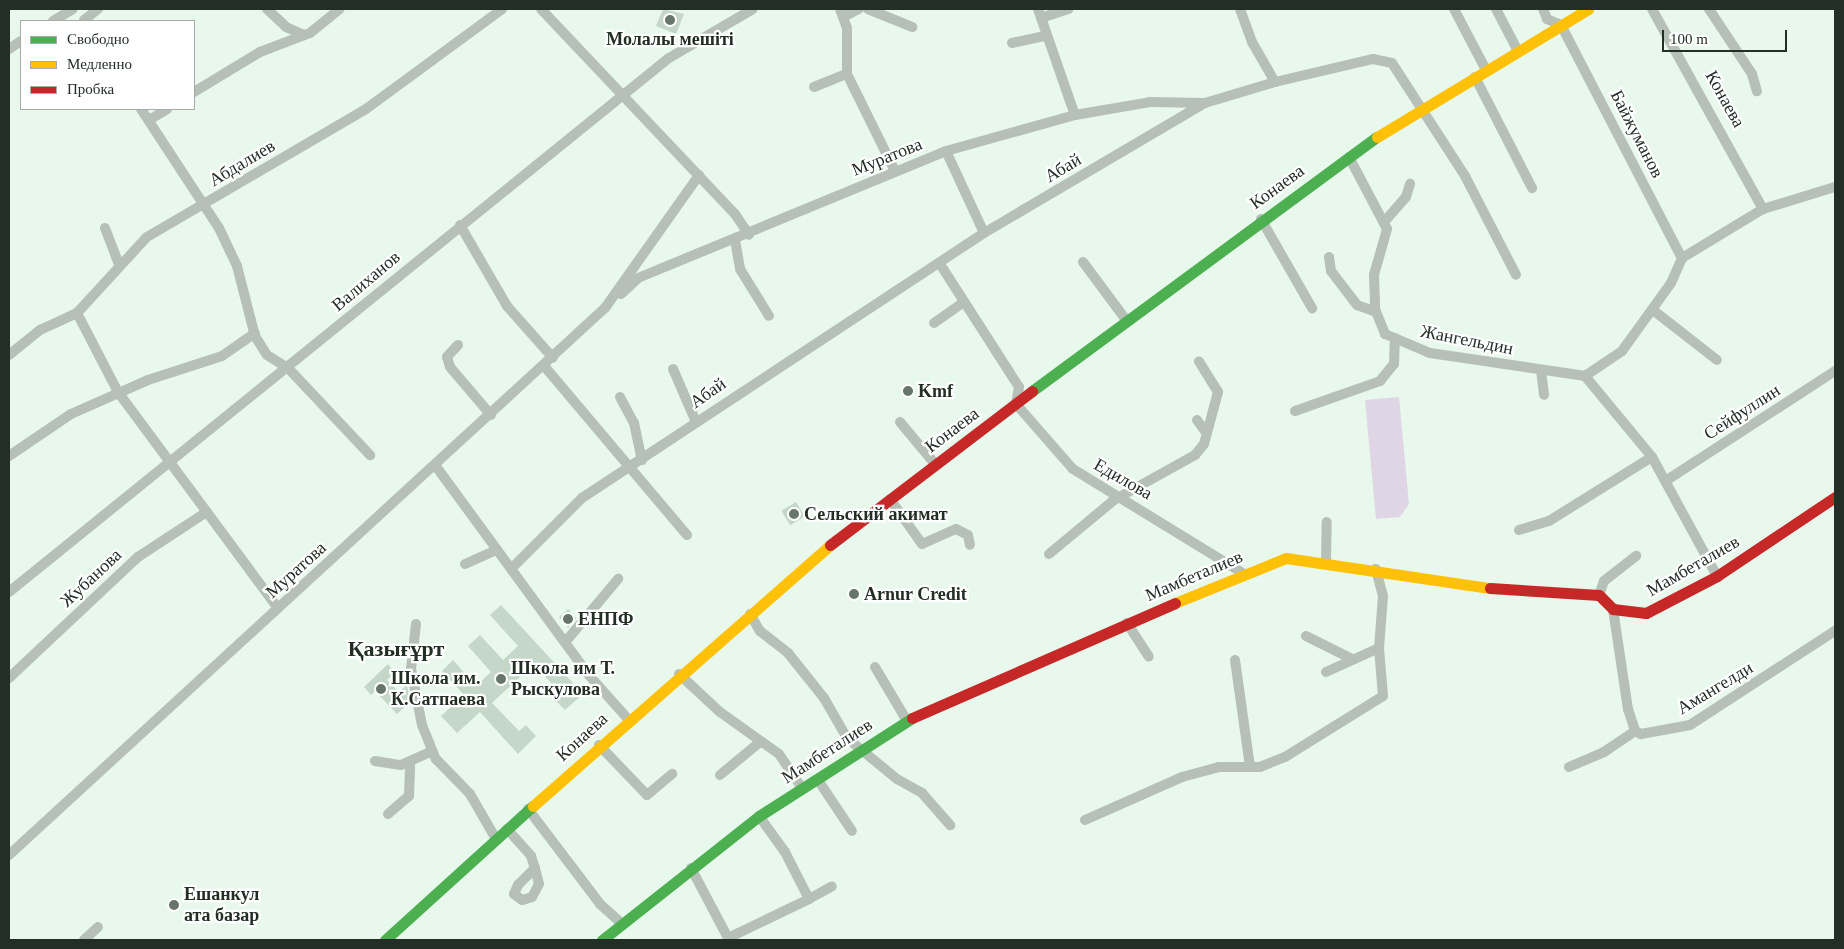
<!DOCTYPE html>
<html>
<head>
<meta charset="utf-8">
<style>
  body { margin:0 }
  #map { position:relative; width:1844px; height:949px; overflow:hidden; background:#e8f8ec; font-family:Georgia,serif }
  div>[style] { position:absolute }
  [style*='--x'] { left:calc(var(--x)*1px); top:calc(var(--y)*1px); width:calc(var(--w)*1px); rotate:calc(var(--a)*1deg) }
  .green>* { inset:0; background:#e0d5e4 }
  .building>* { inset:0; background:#c4d7c9; transform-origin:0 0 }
  .street>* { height:10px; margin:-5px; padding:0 5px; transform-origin:5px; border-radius:5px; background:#b6c0b8 }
  .fast>* { height:11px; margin:-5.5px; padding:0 5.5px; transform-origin:5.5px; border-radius:5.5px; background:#4caf50 }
  .slow>* { height:11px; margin:-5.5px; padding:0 5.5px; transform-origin:5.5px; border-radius:5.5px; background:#ffc107 }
  .jam>* { height:11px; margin:-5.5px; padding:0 5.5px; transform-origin:5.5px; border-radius:5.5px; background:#c62828 }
  .dots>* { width:14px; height:14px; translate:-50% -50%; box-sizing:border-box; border:2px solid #fff; border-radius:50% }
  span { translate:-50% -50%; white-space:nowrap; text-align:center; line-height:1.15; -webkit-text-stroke:4.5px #fff; paint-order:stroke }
  .poi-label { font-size:18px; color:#232e26; font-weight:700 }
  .left { translate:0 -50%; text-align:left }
  .street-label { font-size:18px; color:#232e26 }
  .district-label { font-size:22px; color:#232e26; font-weight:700 }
  .frame { position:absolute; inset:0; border:10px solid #232e26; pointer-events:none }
  .legend { position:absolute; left:20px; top:20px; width:175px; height:90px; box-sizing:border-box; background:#fff; border:1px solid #a7aba8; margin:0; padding:6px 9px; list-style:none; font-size:15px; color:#232e26 }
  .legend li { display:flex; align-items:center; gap:10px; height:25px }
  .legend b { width:25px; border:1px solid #a7aba8 }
  .scale { position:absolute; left:1662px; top:30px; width:125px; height:22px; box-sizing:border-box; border:2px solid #232e26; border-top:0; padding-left:6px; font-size:15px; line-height:18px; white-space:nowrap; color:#232e26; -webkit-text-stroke:4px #fff; paint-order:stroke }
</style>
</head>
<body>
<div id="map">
  <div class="green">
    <div style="clip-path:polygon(1399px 397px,1409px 504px,1400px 517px,1376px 519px,1365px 400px)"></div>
  </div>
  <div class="building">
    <div style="clip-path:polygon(663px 9px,684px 14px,676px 34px,656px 26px)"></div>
    <div style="left:796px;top:502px;width:17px;height:17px;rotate:59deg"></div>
    <div style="clip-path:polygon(501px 605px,583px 694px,565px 710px,555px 700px,561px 694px,534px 664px,492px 703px,519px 731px,526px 725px,536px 736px,518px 754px,480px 712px,457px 733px,441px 716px,464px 695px,442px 671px,453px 660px,476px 686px,491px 672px,468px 646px,480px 635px,503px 660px,518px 646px,490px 615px)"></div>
    <div style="clip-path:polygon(568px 609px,576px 618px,568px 628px,559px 617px)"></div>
    <div style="clip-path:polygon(388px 664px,395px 672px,387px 680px,399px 692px,407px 685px,410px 702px,397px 714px,375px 691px,371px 695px,364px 687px)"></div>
  </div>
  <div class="street">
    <div style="--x:267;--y:9;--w:26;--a:43"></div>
    <div style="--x:286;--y:27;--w:20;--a:24"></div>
    <div style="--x:541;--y:9;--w:282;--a:46.6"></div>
    <div style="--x:735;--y:214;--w:25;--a:56"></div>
    <div style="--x:840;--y:9;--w:20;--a:70"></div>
    <div style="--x:847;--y:28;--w:46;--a:90"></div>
    <div style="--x:847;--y:74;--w:106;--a:63.7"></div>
    <div style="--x:868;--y:9;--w:48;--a:22.2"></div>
    <div style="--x:1038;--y:9;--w:112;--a:70.8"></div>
    <div style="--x:1240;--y:9;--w:35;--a:70"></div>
    <div style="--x:1252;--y:42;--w:46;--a:60.1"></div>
    <div style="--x:1454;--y:9;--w:69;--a:62.3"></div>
    <div style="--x:1496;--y:9;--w:47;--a:62.4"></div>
    <div style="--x:1543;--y:9;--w:11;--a:68"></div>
    <div style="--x:1547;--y:19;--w:15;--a:23"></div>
    <div style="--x:1561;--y:25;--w:263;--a:62.6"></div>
    <div style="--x:1652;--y:9;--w:229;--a:61"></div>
    <div style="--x:1709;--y:9;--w:78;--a:56.5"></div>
    <div style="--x:1752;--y:74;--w:18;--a:74"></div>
    <div style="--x:843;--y:17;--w:18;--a:-27"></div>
    <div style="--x:1041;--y:18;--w:29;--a:-18"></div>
    <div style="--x:84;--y:20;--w:18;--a:-38"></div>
    <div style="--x:53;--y:21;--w:23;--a:-31"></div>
    <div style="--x:1012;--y:43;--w:34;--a:-12"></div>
    <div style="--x:9;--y:49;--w:14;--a:-34"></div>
    <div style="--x:1475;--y:77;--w:125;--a:62.8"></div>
    <div style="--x:814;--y:87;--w:35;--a:-22"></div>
    <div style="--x:194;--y:92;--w:77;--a:-31.2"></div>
    <div style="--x:260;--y:52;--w:53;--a:-20.8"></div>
    <div style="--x:310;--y:33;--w:38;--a:-39"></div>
    <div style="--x:141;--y:109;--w:142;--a:56.8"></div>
    <div style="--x:219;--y:228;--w:42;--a:64.7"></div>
    <div style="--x:237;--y:266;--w:72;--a:75.6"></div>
    <div style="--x:255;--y:336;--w:22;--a:58"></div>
    <div style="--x:267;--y:355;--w:25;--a:32"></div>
    <div style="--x:288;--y:368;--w:120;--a:46.7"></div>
    <div style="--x:149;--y:120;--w:21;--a:-31"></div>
    <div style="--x:946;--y:151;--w:90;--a:65.1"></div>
    <div style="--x:1349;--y:157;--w:81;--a:62.2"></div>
    <div style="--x:1387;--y:229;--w:48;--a:105.8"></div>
    <div style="--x:1374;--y:275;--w:34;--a:88"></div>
    <div style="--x:1375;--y:309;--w:27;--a:68"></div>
    <div style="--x:1385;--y:334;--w:49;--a:22.9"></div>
    <div style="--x:1430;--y:353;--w:157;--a:8.4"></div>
    <div style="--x:1585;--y:376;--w:105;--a:50.4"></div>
    <div style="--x:1652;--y:457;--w:136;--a:61.4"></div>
    <div style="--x:1261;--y:219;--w:103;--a:60.2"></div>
    <div style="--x:1385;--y:221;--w:32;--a:-49"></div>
    <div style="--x:1406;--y:197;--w:14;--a:-73"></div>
    <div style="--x:460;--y:225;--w:94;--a:59.9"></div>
    <div style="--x:507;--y:306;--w:69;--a:48.5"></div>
    <div style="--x:105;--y:228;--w:39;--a:69"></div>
    <div style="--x:735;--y:240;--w:29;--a:80"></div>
    <div style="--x:740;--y:269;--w:55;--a:58.3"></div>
    <div style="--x:1329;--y:257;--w:14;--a:82"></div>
    <div style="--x:1331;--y:271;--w:43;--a:52.6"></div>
    <div style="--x:1357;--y:305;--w:20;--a:20"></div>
    <div style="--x:1083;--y:262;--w:72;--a:53.4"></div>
    <div style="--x:940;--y:264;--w:146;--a:57.3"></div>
    <div style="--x:1019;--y:387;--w:17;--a:100"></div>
    <div style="--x:1016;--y:404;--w:86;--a:48.8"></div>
    <div style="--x:1073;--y:469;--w:199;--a:31.5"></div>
    <div style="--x:621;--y:294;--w:23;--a:-43"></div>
    <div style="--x:638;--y:278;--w:333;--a:-22.4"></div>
    <div style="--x:946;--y:151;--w:134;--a:-15.6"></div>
    <div style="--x:1075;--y:115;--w:76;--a:-9.8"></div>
    <div style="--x:1150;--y:102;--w:55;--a:1"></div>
    <div style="--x:1653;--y:310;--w:81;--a:38"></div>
    <div style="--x:77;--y:313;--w:89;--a:62.6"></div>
    <div style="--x:118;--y:392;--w:269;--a:53.5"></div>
    <div style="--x:934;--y:323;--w:37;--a:-35"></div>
    <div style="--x:458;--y:345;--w:16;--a:133"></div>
    <div style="--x:447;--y:357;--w:10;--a:73"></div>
    <div style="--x:450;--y:367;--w:63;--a:49.5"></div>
    <div style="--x:9;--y:355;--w:40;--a:-39"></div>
    <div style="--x:40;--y:330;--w:41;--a:-24.7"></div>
    <div style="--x:77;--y:313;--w:103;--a:-47.4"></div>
    <div style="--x:147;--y:237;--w:254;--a:-30.3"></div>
    <div style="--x:366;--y:109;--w:169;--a:-36.3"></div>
    <div style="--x:545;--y:367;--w:220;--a:49.8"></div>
    <div style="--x:673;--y:369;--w:58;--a:66.5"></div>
    <div style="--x:1541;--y:370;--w:25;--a:83"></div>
    <div style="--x:1585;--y:376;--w:45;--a:-34"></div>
    <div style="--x:1622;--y:351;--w:84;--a:-54.2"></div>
    <div style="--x:1671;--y:283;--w:27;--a:-66"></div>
    <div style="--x:1682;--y:258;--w:95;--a:-31.2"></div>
    <div style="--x:1763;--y:209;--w:75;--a:-17"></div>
    <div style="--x:620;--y:397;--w:30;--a:62"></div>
    <div style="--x:634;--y:423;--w:38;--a:78"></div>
    <div style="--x:1295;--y:411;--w:90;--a:-19.4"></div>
    <div style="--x:1380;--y:381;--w:22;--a:-51"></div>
    <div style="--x:1394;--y:364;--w:26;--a:-88"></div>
    <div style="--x:1197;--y:420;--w:14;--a:54"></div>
    <div style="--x:900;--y:422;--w:55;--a:50.2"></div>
    <div style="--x:9;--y:456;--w:75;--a:-34.1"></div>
    <div style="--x:71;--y:414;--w:84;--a:-23.8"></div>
    <div style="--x:148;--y:380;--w:78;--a:-18"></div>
    <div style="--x:222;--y:356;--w:40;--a:-34.9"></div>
    <div style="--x:435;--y:465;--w:258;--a:53.8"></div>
    <div style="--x:587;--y:673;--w:62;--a:48.3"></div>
    <div style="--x:1667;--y:480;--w:200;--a:-33"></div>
    <div style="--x:890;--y:499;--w:55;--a:54.6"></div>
    <div style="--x:922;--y:544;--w:37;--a:-24"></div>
    <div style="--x:956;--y:529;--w:13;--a:27"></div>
    <div style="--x:968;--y:535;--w:10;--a:79"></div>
    <div style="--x:1519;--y:530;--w:31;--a:-17"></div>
    <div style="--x:1549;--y:521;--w:121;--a:-31.9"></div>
    <div style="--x:1049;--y:554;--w:85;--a:-39.7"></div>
    <div style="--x:1114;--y:500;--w:93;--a:-29.1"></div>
    <div style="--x:1195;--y:455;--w:14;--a:-51"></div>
    <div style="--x:1204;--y:444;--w:54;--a:-74.9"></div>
    <div style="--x:1218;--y:392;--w:36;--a:-122"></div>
    <div style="--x:1326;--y:561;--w:39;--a:-89"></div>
    <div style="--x:465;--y:564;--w:35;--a:-24"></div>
    <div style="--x:511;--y:569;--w:100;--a:-45"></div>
    <div style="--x:582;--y:498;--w:481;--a:-33.4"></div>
    <div style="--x:984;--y:233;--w:256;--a:-30.5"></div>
    <div style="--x:1205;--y:103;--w:73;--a:-16.7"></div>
    <div style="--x:1275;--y:82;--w:101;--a:-13.2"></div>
    <div style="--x:1373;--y:59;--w:19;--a:12"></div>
    <div style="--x:1392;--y:63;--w:135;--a:57.1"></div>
    <div style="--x:1465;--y:176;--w:111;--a:62.7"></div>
    <div style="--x:9;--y:592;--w:849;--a:-38.98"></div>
    <div style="--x:669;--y:58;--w:97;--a:-30.3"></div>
    <div style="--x:1599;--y:595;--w:15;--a:-70"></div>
    <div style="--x:1604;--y:581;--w:41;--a:-38"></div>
    <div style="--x:1613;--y:609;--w:101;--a:81.5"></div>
    <div style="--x:1628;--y:709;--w:23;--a:72"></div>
    <div style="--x:1635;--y:731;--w:7;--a:27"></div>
    <div style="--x:1641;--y:734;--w:50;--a:-10.4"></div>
    <div style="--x:1690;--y:725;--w:173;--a:-33"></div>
    <div style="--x:750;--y:614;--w:20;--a:60"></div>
    <div style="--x:760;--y:631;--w:36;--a:38"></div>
    <div style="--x:788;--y:653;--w:58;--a:51.3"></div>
    <div style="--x:824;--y:698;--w:46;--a:60.1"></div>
    <div style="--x:847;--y:738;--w:65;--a:39.4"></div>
    <div style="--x:897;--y:779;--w:29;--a:29"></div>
    <div style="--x:922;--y:793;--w:43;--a:48.8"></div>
    <div style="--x:1127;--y:623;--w:40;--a:57.1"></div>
    <div style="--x:416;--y:624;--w:45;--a:96.3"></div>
    <div style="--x:411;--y:669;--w:57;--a:78.9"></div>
    <div style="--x:422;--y:725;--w:37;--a:68"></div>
    <div style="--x:436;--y:759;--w:49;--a:45.8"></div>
    <div style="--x:470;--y:794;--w:52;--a:60"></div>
    <div style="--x:1306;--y:636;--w:51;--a:26.6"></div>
    <div style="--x:567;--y:640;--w:80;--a:-50.1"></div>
    <div style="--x:1235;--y:660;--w:108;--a:82"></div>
    <div style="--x:875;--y:667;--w:63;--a:59.3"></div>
    <div style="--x:1326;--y:672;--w:58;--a:-24.4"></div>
    <div style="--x:679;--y:674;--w:56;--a:42.8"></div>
    <div style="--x:720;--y:712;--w:72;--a:35.4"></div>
    <div style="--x:779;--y:754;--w:41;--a:55.9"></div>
    <div style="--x:9;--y:678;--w:177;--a:-43.2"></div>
    <div style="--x:138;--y:557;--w:80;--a:-33.3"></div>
    <div style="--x:599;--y:745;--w:69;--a:46.2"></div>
    <div style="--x:647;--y:795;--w:33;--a:-40"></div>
    <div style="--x:375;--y:761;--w:26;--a:9"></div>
    <div style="--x:401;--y:765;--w:34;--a:-24"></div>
    <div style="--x:1569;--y:767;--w:38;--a:-23"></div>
    <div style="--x:1604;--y:752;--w:37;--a:-34"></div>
    <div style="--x:720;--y:775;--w:52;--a:-39.5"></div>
    <div style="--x:818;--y:780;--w:61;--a:56.3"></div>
    <div style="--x:528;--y:809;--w:119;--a:52.8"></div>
    <div style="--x:600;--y:904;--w:31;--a:42"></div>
    <div style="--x:388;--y:814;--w:28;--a:-41"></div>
    <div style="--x:409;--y:796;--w:35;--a:-88"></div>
    <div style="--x:1085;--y:820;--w:106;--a:-23.9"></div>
    <div style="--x:1182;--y:777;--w:38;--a:-15"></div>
    <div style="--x:1219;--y:767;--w:41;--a:0"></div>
    <div style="--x:1260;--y:767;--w:27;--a:-22"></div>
    <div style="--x:1285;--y:757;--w:115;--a:-31.9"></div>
    <div style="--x:1383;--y:696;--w:48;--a:-94.8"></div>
    <div style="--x:1379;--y:648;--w:52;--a:-85.6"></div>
    <div style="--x:1383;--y:596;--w:28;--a:-105"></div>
    <div style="--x:507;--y:829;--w:36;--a:48"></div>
    <div style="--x:531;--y:856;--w:13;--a:72"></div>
    <div style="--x:535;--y:868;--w:16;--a:76"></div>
    <div style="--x:539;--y:884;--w:15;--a:118"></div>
    <div style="--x:532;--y:897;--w:10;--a:163"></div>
    <div style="--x:522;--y:900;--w:10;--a:-143"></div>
    <div style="--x:514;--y:894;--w:10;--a:-66"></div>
    <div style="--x:518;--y:885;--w:24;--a:-45"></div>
    <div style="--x:9;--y:855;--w:809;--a:-42.55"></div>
    <div style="--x:605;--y:308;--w:163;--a:-54.7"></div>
    <div style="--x:691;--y:868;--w:79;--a:62.1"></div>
    <div style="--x:728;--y:938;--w:90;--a:-25.7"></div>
    <div style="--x:809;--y:899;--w:53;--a:-117.1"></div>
    <div style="--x:785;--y:852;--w:44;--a:-125.8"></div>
    <div style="--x:809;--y:899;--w:26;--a:-29"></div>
    <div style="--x:84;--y:940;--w:19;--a:-43"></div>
  </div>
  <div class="fast">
    <div style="--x:1032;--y:391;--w:428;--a:-36.4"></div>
    <div style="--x:385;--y:940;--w:200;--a:-42.2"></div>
    <div style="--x:602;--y:940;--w:200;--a:-38.3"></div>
    <div style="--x:759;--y:816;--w:182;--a:-32.6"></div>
  </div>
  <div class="slow">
    <div style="--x:1377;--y:137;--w:247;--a:-31.2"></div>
    <div style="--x:1175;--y:603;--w:120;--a:-22.1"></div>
    <div style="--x:1286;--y:558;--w:206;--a:8.4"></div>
    <div style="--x:533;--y:806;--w:395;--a:-41.3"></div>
  </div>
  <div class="jam">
    <div style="--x:830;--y:545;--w:254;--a:-37.3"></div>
    <div style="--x:1490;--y:588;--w:109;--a:3.7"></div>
    <div style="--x:1599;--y:595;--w:20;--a:45"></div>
    <div style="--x:1613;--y:609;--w:33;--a:7"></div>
    <div style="--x:1646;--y:613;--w:80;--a:-27.5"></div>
    <div style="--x:1717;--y:576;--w:142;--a:-33.8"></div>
    <div style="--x:912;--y:718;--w:287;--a:-23.6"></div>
  </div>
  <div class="dots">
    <div style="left:670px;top:20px;background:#68756b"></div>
    <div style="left:908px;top:391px;background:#68756b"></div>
    <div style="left:794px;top:514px;background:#68756b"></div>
    <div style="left:854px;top:594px;background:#68756b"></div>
    <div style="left:568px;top:619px;background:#68756b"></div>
    <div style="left:501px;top:679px;background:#68756b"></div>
    <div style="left:381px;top:689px;background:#68756b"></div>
    <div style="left:174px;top:905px;background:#68756b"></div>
  </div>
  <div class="poi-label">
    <span style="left:670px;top:39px">Молалы мешіті</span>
    <span class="left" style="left:918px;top:391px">Kmf</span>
    <span class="left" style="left:804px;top:514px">Сельский акимат</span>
    <span class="left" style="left:864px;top:594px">Arnur Credit</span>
    <span class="left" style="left:578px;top:619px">ЕНПФ</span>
    <span class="left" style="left:511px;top:679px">Школа им Т.<br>Рыскулова</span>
    <span class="left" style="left:391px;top:689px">Школа им.<br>К.Сатпаева</span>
    <span class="left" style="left:184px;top:905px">Ешанкул<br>ата базар</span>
  </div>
  <div class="street-label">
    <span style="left:1725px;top:99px;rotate:61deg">Конаева</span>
    <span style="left:1637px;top:134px;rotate:63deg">Байжуманов</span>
    <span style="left:887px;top:157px;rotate:-22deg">Муратова</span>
    <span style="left:242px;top:163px;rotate:-31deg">Абдалиев</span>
    <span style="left:1063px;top:168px;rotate:-31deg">Абай</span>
    <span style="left:1277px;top:187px;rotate:-36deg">Конаева</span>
    <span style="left:366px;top:281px;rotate:-40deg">Валиханов</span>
    <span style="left:1467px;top:340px;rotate:11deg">Жангельдин</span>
    <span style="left:708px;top:393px;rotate:-35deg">Абай</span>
    <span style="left:1742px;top:412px;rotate:-33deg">Сейфуллин</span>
    <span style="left:952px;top:430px;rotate:-37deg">Конаева</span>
    <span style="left:1123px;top:479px;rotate:30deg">Едилова</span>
    <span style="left:1693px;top:566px;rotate:-30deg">Мамбеталиев</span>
    <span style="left:296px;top:570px;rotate:-42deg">Муратова</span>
    <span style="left:1194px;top:576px;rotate:-23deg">Мамбеталиев</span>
    <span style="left:91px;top:578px;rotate:-43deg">Жубанова</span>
    <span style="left:1715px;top:688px;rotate:-31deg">Амангелди</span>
    <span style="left:582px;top:737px;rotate:-42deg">Конаева</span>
    <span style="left:827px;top:751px;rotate:-33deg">Мамбеталиев</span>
  </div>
  <div class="district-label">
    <span style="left:396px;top:649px">Қазығұрт</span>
  </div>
  <div class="frame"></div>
  <ul class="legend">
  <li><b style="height:6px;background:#4caf50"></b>Свободно</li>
  <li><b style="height:6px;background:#ffc107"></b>Медленно</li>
  <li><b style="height:6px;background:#c62828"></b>Пробка</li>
  </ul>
  <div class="scale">100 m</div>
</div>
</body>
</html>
